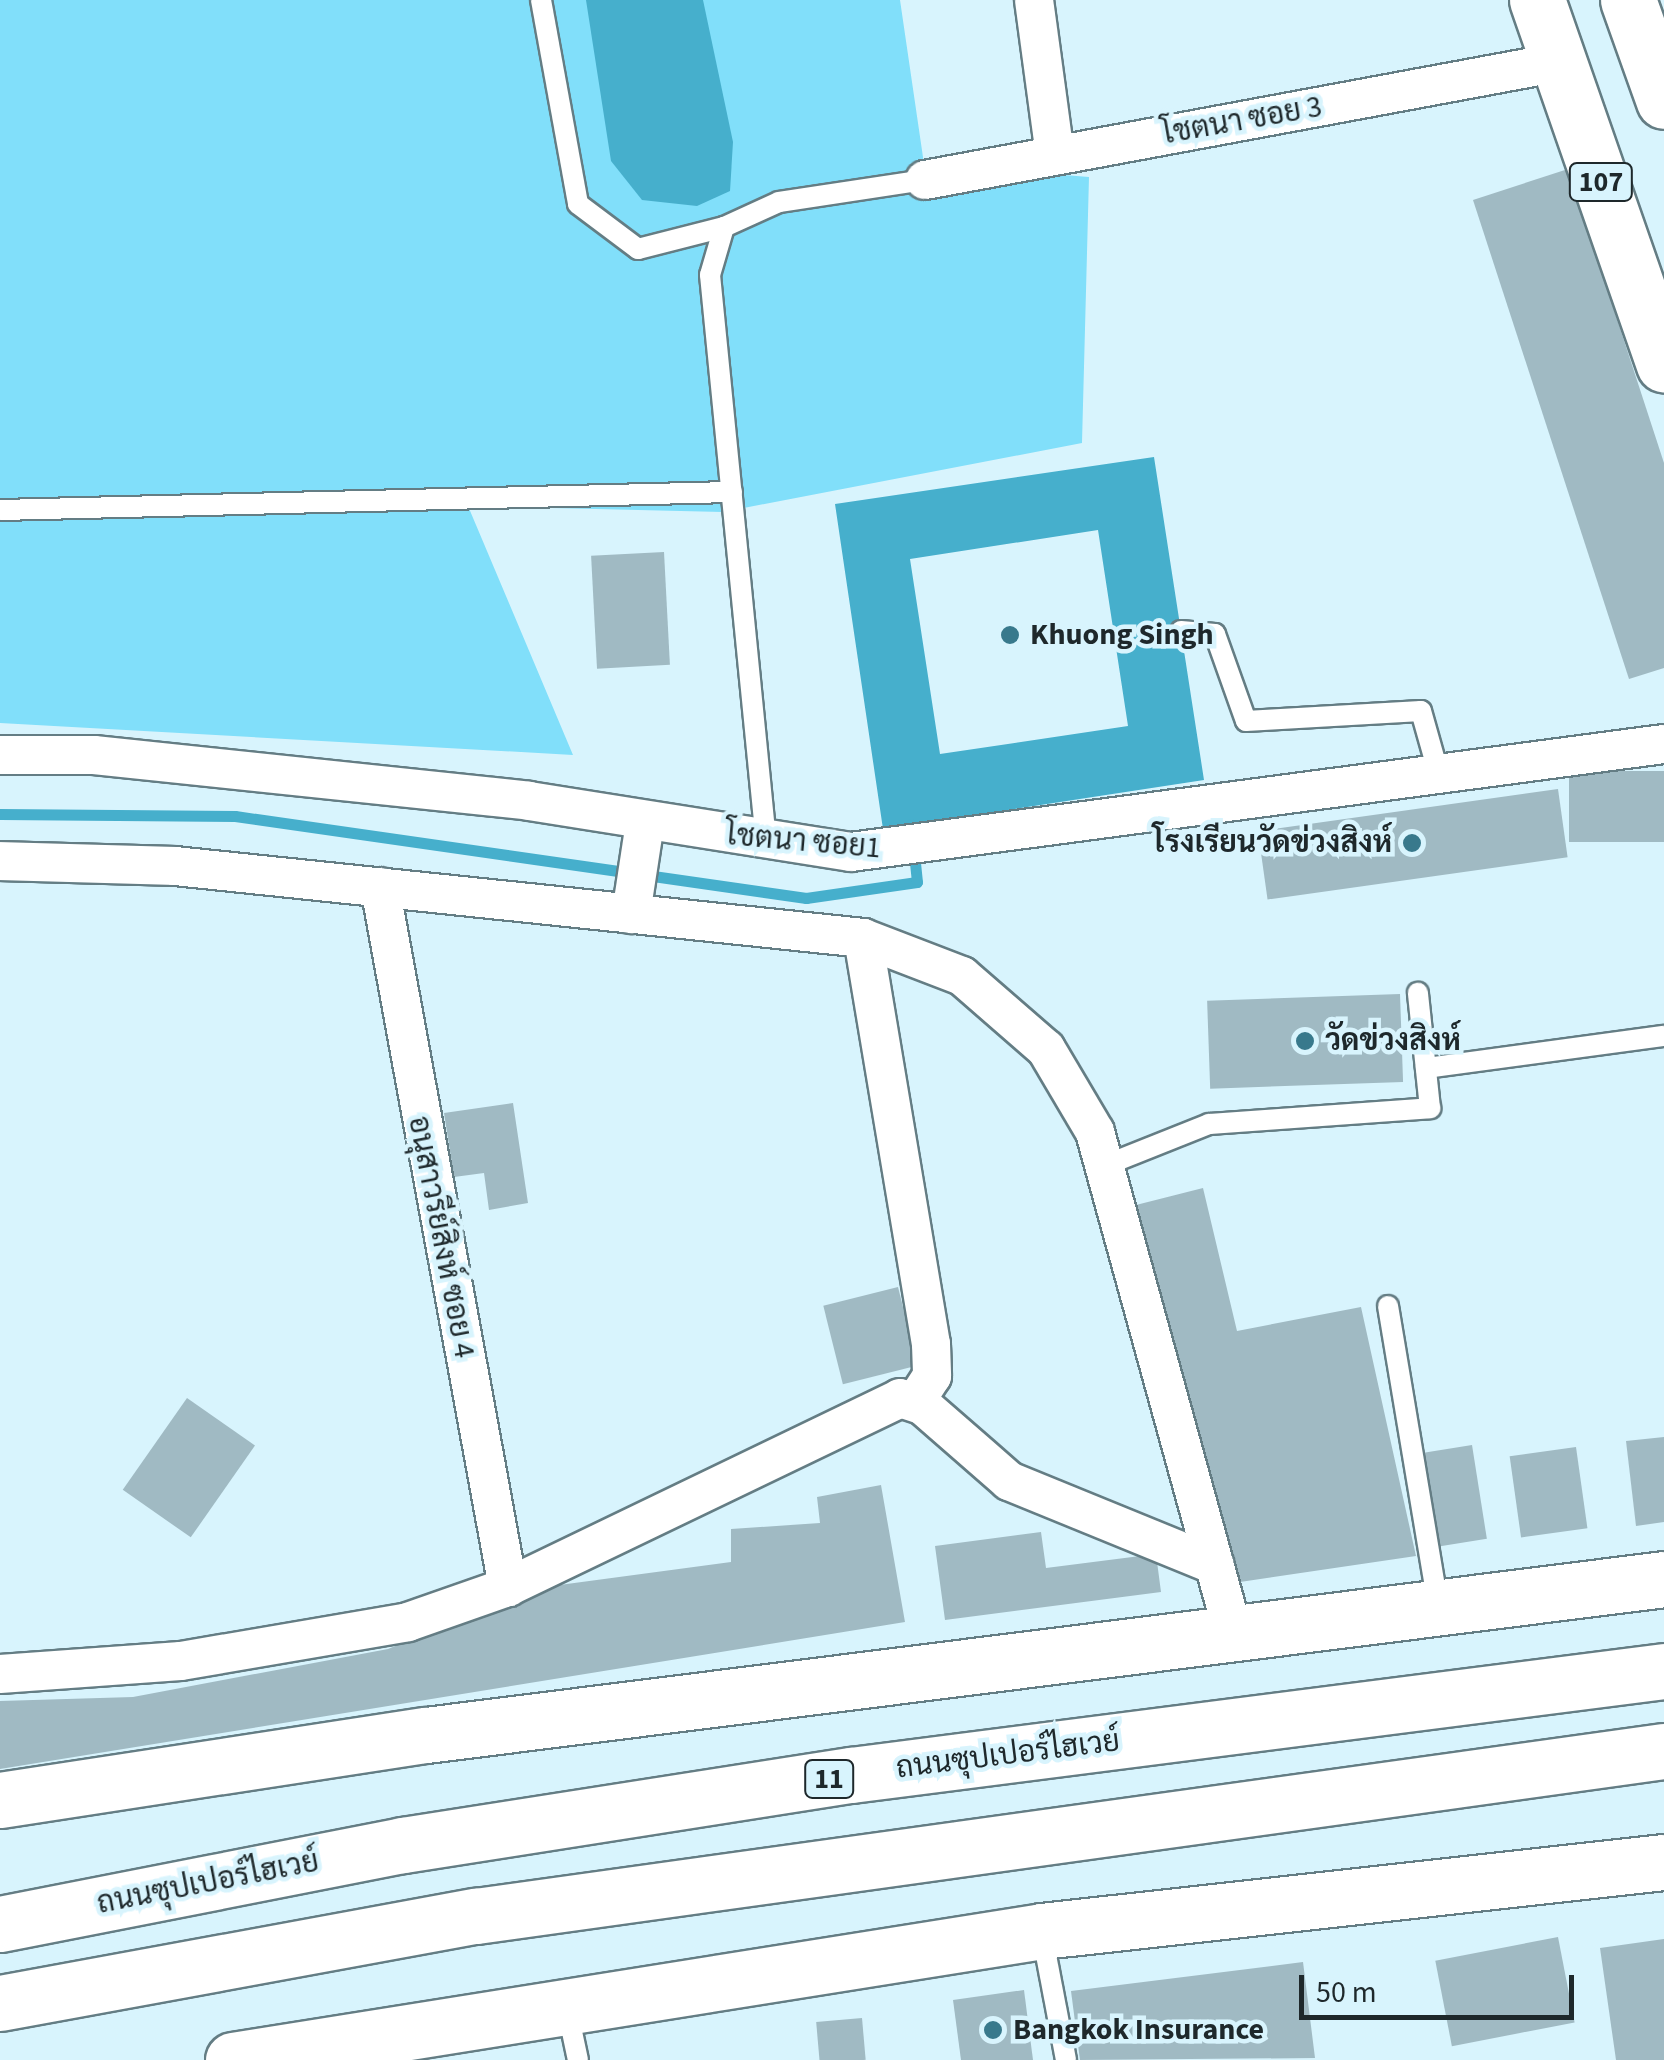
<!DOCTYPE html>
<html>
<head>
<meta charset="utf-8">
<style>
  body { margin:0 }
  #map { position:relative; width:1664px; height:2060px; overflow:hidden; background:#d8f4fd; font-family:"Source Sans 3",Sarabun,sans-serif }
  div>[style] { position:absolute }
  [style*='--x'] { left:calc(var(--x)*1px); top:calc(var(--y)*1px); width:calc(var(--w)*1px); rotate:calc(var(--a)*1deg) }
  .green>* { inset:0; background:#81dffa }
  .water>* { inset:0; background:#46afcc }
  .stream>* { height:11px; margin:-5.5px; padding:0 5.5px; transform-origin:5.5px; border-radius:5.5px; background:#46afcc }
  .building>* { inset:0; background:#a0bac3; transform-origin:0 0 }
  .roads { filter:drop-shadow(2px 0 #647d84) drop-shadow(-2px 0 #647d84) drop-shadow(0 2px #647d84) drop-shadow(0 -2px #647d84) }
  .service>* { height:20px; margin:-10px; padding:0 10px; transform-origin:10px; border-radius:10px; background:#fff }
  .minor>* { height:38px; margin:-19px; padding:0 19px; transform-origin:19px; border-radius:19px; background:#fff }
  .secondary>* { height:55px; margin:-27.5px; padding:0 27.5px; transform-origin:27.5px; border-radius:27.5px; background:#fff }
  .primary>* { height:55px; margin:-27.5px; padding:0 27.5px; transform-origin:27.5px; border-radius:27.5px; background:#fff }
  .trunk>* { height:55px; margin:-27.5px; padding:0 27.5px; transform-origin:27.5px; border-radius:27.5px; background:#fff }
  .dots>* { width:28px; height:28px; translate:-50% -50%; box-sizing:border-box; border:5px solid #d8f4fd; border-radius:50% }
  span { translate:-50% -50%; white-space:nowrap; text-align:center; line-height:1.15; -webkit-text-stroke:9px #d8f4fd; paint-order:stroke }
  .shield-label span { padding:2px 8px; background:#d8f4fd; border:2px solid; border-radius:8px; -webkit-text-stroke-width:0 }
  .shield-label { font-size:28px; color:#1e282b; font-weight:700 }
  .street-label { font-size:30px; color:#1e282b }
  .poi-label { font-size:30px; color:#1e282b; font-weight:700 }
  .left { translate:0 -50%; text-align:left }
  .right { translate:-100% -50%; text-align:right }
  .scale { position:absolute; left:1299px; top:1975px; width:275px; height:45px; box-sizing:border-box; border:5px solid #1e282b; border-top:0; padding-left:12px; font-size:30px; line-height:35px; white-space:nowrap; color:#1e282b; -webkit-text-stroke:8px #d8f4fd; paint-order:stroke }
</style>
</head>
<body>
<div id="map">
  <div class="green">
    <div style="clip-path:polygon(0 0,900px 0,924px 164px,1089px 177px,1082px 443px,723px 512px,468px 506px,573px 755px,0 723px)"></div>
  </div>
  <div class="water">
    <div style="clip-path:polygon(586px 0,703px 0,733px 142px,730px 191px,697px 206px,642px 200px,611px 161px)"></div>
    <div style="clip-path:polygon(evenodd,1154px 457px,1204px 780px,883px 829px,835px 504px,1154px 457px,1098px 530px,1128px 726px,940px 754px,910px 559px,1098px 530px)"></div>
  </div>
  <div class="stream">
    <div style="--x:0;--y:814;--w:235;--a:0.5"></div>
    <div style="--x:235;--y:816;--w:577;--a:8.17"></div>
    <div style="--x:806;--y:898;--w:112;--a:-8.2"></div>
    <div style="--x:917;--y:882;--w:58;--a:-95.9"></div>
  </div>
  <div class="building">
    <div style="clip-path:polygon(1568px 169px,1664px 463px,1664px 668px,1629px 679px,1473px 200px)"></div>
    <div style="left:664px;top:552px;width:113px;height:73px;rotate:87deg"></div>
    <div style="left:1664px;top:771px;width:71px;height:95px;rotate:90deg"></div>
    <div style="left:1558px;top:789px;width:69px;height:303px;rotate:82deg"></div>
    <div style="left:1400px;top:994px;width:88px;height:193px;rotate:88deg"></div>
    <div style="clip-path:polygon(513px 1103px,528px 1203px,489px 1210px,484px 1173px,454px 1177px,444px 1113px)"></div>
    <div style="clip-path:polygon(1203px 1188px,1237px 1331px,1361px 1307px,1416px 1556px,1240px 1582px,1136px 1205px)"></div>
    <div style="left:898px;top:1287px;width:81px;height:77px;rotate:76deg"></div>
    <div style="left:187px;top:1398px;width:83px;height:112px;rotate:35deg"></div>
    <div style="clip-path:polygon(1664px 1437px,1664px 1522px,1636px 1526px,1626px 1441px)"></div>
    <div style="left:1472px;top:1445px;width:95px;height:52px;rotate:81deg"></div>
    <div style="left:1576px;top:1447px;width:82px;height:67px;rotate:82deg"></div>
    <div style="clip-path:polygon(881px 1485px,905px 1622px,0 1769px,0 1701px,133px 1697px,388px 1649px,537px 1588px,731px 1562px,731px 1529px,820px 1523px,817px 1497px)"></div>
    <div style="clip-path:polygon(1041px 1532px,1046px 1568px,1156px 1554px,1161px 1592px,945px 1620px,935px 1546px)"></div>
    <div style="left:1558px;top:1937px;width:87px;height:125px;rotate:79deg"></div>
    <div style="clip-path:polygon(1664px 1939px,1664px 2060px,1616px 2060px,1600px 1948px)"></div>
    <div style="clip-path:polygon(1303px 1962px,1315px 2058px,1080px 2060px,1071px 1991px)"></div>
    <div style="clip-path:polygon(1024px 1990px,1033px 2060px,961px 2060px,953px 2000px)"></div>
    <div style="left:862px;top:2018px;width:42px;height:46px;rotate:85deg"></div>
  </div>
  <div class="roads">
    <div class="service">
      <div style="--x:541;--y:0;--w:207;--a:79.7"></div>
      <div style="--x:578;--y:204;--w:75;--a:36.9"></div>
      <div style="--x:638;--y:249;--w:89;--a:-14.3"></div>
      <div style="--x:0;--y:510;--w:732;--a:-1.41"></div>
      <div style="--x:1181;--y:631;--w:34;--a:5"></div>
      <div style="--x:1215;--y:634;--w:92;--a:70.4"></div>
      <div style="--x:1246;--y:721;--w:175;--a:-3.3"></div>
      <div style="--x:1421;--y:711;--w:66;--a:74.3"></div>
      <div style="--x:766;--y:841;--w:569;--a:-95.65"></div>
      <div style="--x:710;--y:275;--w:50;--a:-73.7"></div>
      <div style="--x:724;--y:227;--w:60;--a:-24.4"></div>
      <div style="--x:779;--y:202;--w:148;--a:-8.6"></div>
      <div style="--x:1426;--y:1068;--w:240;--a:-7.7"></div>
      <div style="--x:1106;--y:1165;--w:111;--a:-21.7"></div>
      <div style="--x:1209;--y:1124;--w:222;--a:-4.1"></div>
      <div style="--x:1430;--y:1108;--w:116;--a:-96"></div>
      <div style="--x:1388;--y:1306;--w:302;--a:80.5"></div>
      <div style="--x:1042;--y:1934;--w:128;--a:79.2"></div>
      <div style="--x:567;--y:2008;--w:53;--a:78.1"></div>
    </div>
    <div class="minor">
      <div style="--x:1034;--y:0;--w:157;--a:82.3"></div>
      <div style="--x:925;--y:180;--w:646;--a:-10.53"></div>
      <div style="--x:0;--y:755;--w:94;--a:0"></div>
      <div style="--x:94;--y:755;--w:437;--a:6"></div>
      <div style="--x:529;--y:801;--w:326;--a:9"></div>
      <div style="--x:851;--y:852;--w:820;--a:-7.57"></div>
      <div style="--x:0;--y:861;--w:175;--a:1.6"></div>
      <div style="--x:175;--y:866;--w:692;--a:5.97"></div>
      <div style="--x:863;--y:938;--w:106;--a:21"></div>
      <div style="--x:962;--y:976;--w:111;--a:41"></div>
      <div style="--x:1046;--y:1049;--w:96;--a:59.4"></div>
      <div style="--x:1095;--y:1132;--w:523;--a:74.58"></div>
      <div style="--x:380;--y:887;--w:712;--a:79.64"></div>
      <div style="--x:631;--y:914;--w:92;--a:-81.3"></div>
      <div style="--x:863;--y:938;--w:412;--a:80.5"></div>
      <div style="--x:931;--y:1344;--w:32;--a:88"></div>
      <div style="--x:932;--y:1376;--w:30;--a:123"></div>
      <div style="--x:0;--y:1674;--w:181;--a:-4.1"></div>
      <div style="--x:181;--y:1661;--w:230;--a:-9.7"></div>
      <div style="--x:408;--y:1622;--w:106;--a:-19.3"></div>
      <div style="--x:508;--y:1587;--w:435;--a:-25.7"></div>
      <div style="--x:900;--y:1398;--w:23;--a:18"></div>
      <div style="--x:922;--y:1405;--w:116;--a:41.1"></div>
      <div style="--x:1009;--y:1481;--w:222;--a:22.2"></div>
    </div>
    <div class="secondary">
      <div style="--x:0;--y:1800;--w:431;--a:-8.7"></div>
      <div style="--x:426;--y:1735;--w:1248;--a:-7.18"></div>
      <div style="--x:233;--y:2060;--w:819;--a:-9.06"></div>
      <div style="--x:1042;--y:1931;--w:626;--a:-6.33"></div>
    </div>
    <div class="primary">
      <div style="--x:1537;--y:0;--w:386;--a:70.8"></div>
      <div style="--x:1628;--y:0;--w:107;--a:70.4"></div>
    </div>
    <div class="trunk">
      <div style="--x:0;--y:1924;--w:411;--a:-11.1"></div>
      <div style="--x:403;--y:1845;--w:453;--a:-8.9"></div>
      <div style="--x:851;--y:1775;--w:820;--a:-7.29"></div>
      <div style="--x:0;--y:2003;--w:484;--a:-10.4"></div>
      <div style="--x:476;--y:1916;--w:1199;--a:-7.91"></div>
    </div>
  </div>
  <div class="dots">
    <div style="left:1010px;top:635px;background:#38798c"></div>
    <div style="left:1412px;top:843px;background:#38798c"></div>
    <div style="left:1305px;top:1041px;background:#38798c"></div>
    <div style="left:993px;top:2030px;background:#38798c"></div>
  </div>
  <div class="shield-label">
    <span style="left:1601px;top:182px">107</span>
    <span style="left:829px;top:1779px">11</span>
  </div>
  <div class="street-label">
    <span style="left:1242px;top:121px;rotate:-10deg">โชตนา ซอย 3</span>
    <span style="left:803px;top:842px;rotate:5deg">โชตนา ซอย1</span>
    <span style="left:441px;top:1237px;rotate:79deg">อนุสาวรีย์สิงห์ ซอย 4</span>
    <span style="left:1008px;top:1755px;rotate:-7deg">ถนนซุปเปอร์ไฮเวย์</span>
    <span style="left:208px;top:1883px;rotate:-11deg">ถนนซุปเปอร์ไฮเวย์</span>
  </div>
  <div class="poi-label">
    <span class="left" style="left:1030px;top:635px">Khuong Singh</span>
    <span class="right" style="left:1392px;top:843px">โรงเรียนวัดข่วงสิงห์</span>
    <span class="left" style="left:1325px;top:1041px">วัดข่วงสิงห์</span>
    <span class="left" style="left:1013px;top:2030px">Bangkok Insurance</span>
  </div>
  <div class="scale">50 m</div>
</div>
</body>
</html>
